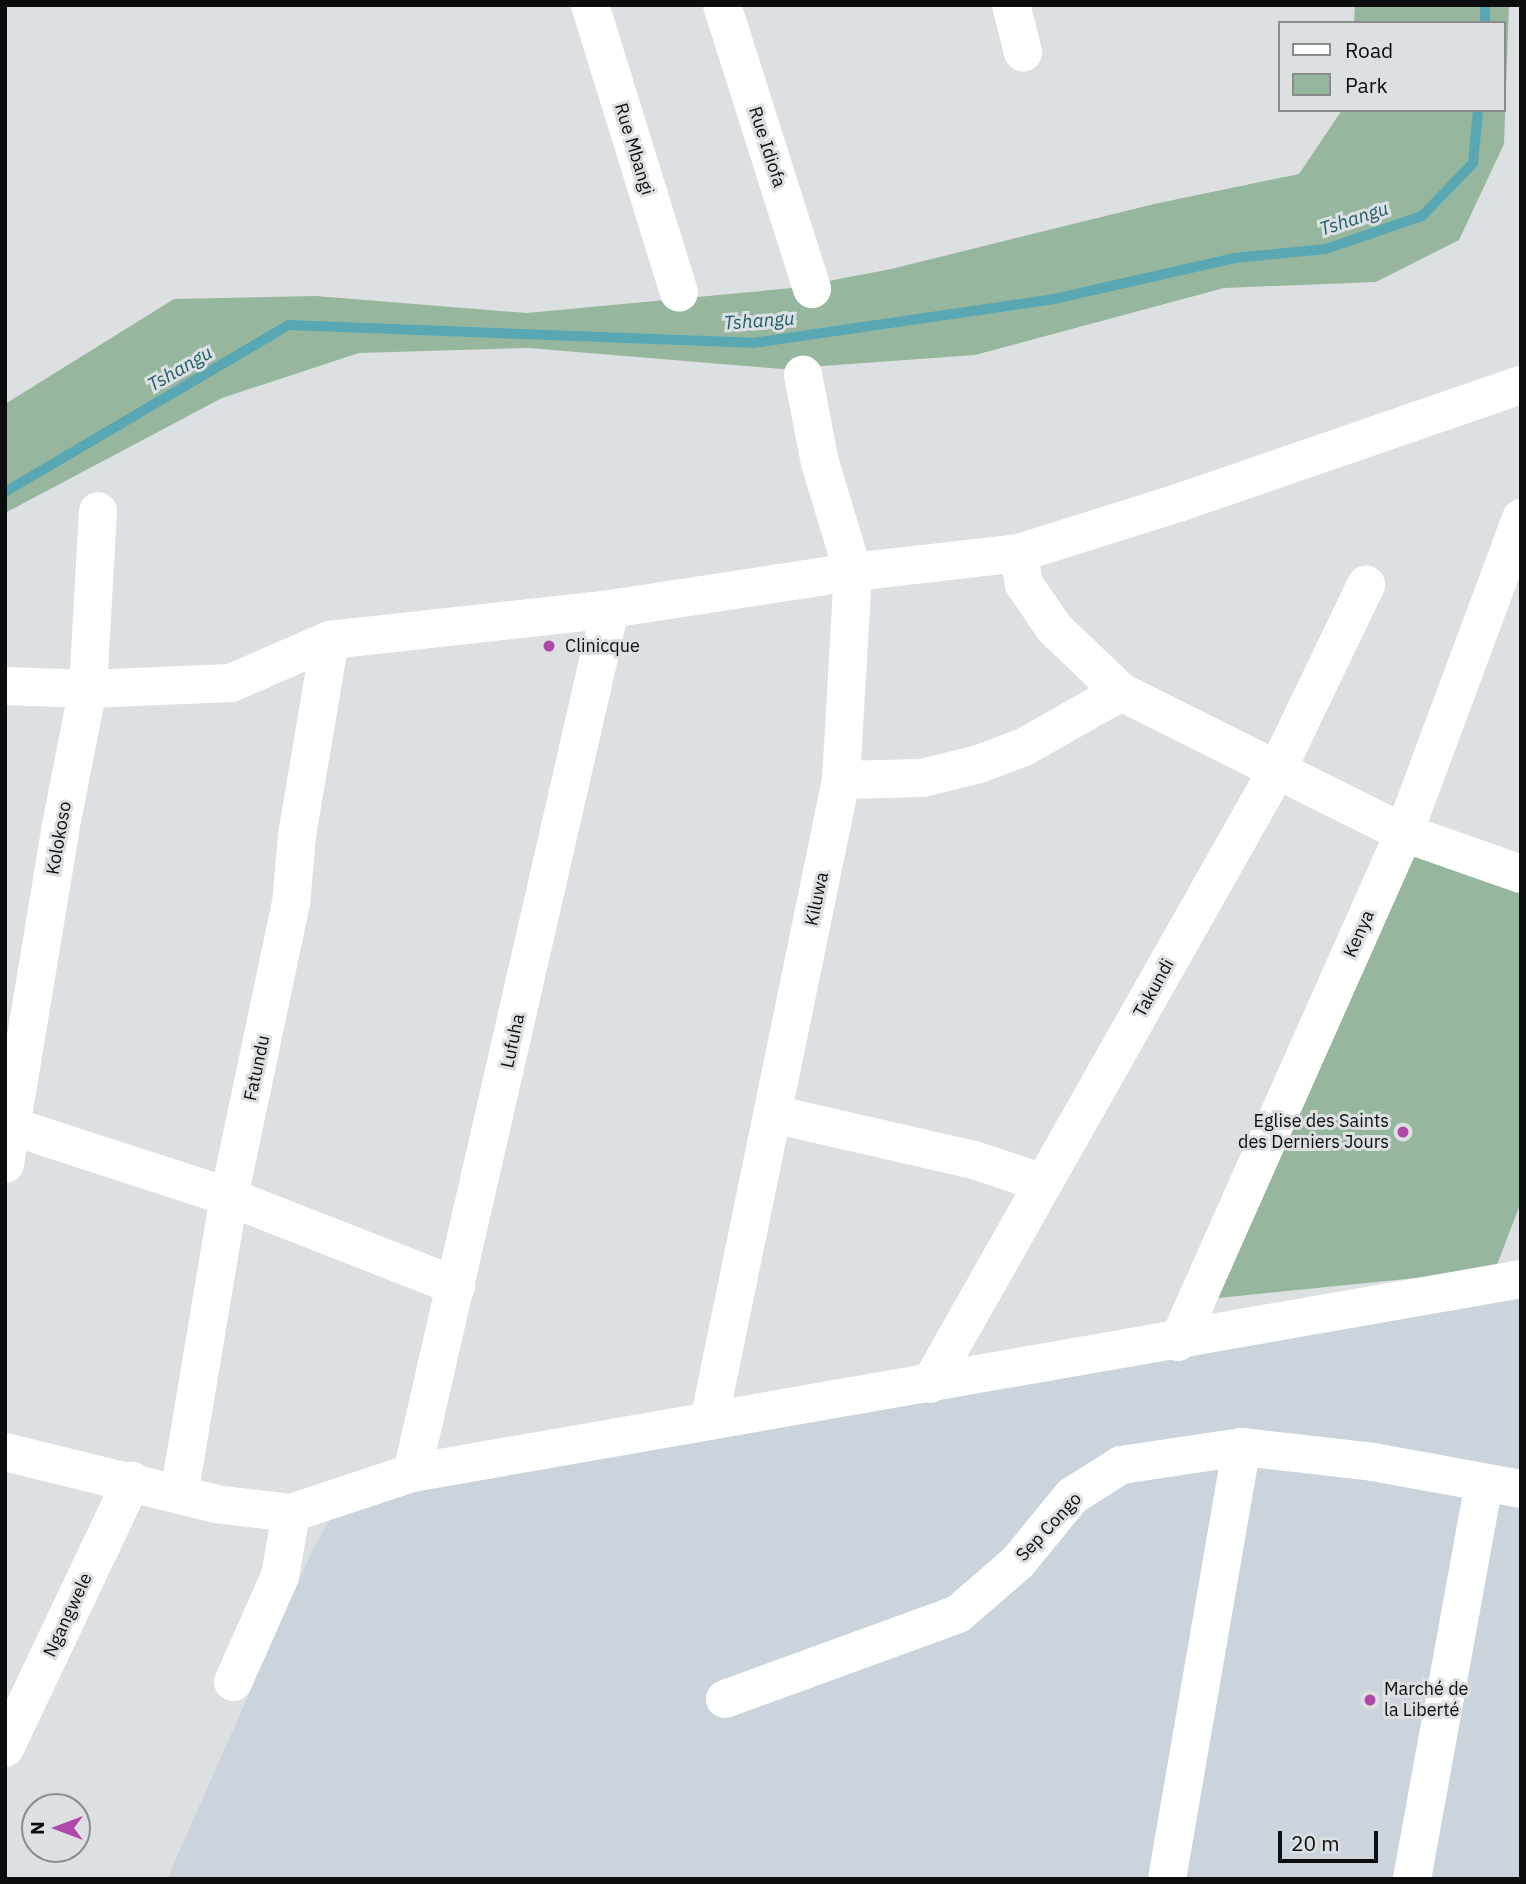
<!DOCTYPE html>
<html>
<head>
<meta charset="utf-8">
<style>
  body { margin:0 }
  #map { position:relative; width:1526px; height:1884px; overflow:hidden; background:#dde0e2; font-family:"IBM Plex Sans",sans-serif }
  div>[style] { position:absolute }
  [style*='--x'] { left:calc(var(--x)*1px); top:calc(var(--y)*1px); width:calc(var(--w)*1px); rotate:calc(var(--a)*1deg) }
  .built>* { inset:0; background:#cbd4dc }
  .green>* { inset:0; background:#96b79d }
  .stream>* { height:10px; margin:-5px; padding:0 5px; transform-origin:5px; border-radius:5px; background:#5aa7b4 }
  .minor>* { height:38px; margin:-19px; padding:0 19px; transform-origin:19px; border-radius:19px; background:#fff }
  .dots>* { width:19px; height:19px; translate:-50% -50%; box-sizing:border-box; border:4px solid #dde0e2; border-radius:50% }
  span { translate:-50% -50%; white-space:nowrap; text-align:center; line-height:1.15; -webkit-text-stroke:6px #dde0e2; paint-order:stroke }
  .street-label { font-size:18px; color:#0c0d0e }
  .poi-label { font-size:18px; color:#0c0d0e }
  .left { translate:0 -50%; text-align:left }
  .right { translate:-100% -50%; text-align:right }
  .water-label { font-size:19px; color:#205f69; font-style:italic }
  .frame { position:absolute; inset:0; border:7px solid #0c0d0e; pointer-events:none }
  .legend { position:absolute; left:1278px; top:21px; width:228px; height:91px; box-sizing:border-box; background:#dde0e2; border:2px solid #898c8d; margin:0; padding:9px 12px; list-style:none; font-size:21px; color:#0c0d0e }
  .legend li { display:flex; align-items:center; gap:14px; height:35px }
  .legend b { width:35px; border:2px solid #898c8d }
  .north { position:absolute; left:21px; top:1793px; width:70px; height:70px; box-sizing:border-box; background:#dde0e2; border:2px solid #898c8d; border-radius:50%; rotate:270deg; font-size:19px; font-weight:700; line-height:28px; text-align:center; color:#0c0d0e }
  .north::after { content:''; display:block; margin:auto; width:24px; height:32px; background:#ae48ab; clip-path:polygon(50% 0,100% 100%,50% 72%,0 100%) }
  .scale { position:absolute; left:1278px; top:1831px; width:100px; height:32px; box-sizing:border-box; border:4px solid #0c0d0e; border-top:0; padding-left:9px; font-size:21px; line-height:24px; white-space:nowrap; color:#0c0d0e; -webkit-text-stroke:5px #dde0e2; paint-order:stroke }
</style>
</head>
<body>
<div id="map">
  <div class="built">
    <div style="clip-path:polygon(1521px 1267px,1521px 1879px,167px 1879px,314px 1547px,343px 1497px)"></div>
  </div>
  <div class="green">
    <div style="clip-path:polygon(1355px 5px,1509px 5px,1504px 144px,1459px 240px,1376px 282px,1224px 288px,975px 355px,782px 369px,528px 348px,359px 353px,222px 398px,5px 513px,5px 404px,174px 299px,316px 296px,527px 313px,792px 288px,891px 269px,1154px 204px,1299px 174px,1342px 110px,1503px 110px,1503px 23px,1354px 23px)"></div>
    <div style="clip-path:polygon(1405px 848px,1521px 886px,1521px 1202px,1495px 1270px,1199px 1300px)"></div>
  </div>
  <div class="stream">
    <div style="--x:1485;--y:23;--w:18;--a:-90"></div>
    <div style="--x:5;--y:492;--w:329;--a:-30.5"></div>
    <div style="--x:289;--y:325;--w:464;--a:2.2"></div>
    <div style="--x:753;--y:343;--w:304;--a:-8.3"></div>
    <div style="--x:1054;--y:299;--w:185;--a:-12.8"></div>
    <div style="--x:1234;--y:258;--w:92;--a:-5.6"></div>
    <div style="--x:1326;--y:249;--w:102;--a:-19"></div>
    <div style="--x:1422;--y:216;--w:74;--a:-46.1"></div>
    <div style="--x:1473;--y:163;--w:53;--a:-84.6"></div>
  </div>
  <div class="minor">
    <div style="--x:590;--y:5;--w:301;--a:72.8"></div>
    <div style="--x:722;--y:5;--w:298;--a:72.4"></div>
    <div style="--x:1011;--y:5;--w:49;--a:75.7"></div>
    <div style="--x:1019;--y:553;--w:31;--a:81"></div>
    <div style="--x:1024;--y:584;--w:53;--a:55.7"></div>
    <div style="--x:1054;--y:628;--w:93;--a:43.7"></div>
    <div style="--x:1121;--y:692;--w:316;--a:26.5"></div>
    <div style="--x:1404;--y:833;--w:124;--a:19.3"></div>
    <div style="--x:5;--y:686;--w:83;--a:2.1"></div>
    <div style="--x:88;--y:689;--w:143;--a:-2.4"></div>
    <div style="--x:231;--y:683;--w:108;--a:-23.5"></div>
    <div style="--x:330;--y:640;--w:282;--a:-6.3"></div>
    <div style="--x:610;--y:609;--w:246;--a:-8.7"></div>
    <div style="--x:853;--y:572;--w:167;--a:-6.5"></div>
    <div style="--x:1019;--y:553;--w:167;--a:-17.5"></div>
    <div style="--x:1178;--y:503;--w:363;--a:-19"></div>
    <div style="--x:841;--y:780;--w:81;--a:-1.4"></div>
    <div style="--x:922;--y:778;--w:59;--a:-13.8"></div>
    <div style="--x:979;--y:764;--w:48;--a:-20.7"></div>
    <div style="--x:1024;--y:747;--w:112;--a:-29.6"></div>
    <div style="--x:773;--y:1114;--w:206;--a:12.9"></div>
    <div style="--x:974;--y:1160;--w:73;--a:18.4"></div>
    <div style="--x:14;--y:1127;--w:226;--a:18"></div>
    <div style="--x:229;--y:1197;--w:244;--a:21.4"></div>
    <div style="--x:5;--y:1164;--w:338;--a:-80.6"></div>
    <div style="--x:60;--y:830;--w:144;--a:-78.8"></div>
    <div style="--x:88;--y:689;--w:178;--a:-86.8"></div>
    <div style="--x:1178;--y:1342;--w:557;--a:-66.06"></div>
    <div style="--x:1404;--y:833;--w:336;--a:-69.6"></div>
    <div style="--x:930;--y:1384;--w:703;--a:-60.52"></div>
    <div style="--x:1276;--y:772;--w:208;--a:-64.3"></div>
    <div style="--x:709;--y:1421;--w:654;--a:-78.36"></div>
    <div style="--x:841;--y:780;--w:208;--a:-86.7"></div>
    <div style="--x:853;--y:572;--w:114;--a:-106.8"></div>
    <div style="--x:820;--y:463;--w:90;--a:-100.9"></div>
    <div style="--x:5;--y:1452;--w:217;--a:13.8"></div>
    <div style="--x:216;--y:1504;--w:76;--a:6.8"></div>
    <div style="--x:291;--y:1513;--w:127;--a:-18.3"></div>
    <div style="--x:412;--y:1473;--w:1126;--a:-9.92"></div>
    <div style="--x:412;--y:1473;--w:886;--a:-77.09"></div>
    <div style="--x:179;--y:1495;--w:302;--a:-80.5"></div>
    <div style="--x:229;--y:1197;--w:299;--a:-78.1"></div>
    <div style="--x:291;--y:904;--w:69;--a:-85"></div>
    <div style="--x:297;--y:835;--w:198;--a:-80.4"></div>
    <div style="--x:233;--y:1682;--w:116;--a:-66.1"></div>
    <div style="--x:280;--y:1576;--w:64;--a:-80.1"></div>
    <div style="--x:725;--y:1699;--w:248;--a:-20"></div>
    <div style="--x:958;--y:1614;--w:79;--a:-40.9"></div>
    <div style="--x:1018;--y:1562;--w:85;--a:-50.7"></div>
    <div style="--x:1072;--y:1496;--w:58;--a:-32.3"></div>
    <div style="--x:1121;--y:1465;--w:122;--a:-8.5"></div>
    <div style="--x:1242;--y:1447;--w:132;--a:6.5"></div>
    <div style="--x:1373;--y:1462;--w:150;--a:10.3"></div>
    <div style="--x:5;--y:1748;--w:296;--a:-64.6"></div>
    <div style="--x:1167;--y:1879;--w:438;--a:-80.2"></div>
    <div style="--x:1412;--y:1879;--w:402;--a:-79.7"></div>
  </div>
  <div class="dots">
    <div style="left:549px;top:646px;background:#ae48ab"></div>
    <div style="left:1403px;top:1132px;background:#ae48ab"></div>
    <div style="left:1370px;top:1700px;background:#ae48ab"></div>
  </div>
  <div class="street-label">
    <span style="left:767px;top:147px;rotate:72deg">Rue Idiofa</span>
    <span style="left:634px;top:149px;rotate:73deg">Rue Mbangi</span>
    <span style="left:59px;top:838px;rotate:-80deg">Kolokoso</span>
    <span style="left:817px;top:899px;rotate:-78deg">Kiluwa</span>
    <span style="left:1359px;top:934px;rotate:-66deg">Kenya</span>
    <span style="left:1154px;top:988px;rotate:-61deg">Takundi</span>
    <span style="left:513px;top:1041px;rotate:-78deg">Lufuha</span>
    <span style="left:257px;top:1068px;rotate:-78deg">Fatundu</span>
    <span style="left:1049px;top:1527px;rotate:-47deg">Sep Congo</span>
    <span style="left:68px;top:1615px;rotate:-65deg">Ngangwele</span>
  </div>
  <div class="poi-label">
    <span class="left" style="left:565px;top:646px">Clinicque</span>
    <span class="right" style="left:1389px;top:1132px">Eglise des Saints<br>des Derniers Jours</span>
    <span class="left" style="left:1384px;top:1700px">Marché de<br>la Liberté</span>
  </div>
  <div class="water-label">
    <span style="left:1354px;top:219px;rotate:-18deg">Tshangu</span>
    <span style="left:759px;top:321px;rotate:-4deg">Tshangu</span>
    <span style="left:180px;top:369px;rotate:-30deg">Tshangu</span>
  </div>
  <div class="frame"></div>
  <ul class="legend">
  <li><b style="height:9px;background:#fff"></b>Road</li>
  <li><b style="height:19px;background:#96b79d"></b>Park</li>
  </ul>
  <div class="north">N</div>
  <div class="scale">20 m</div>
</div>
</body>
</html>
